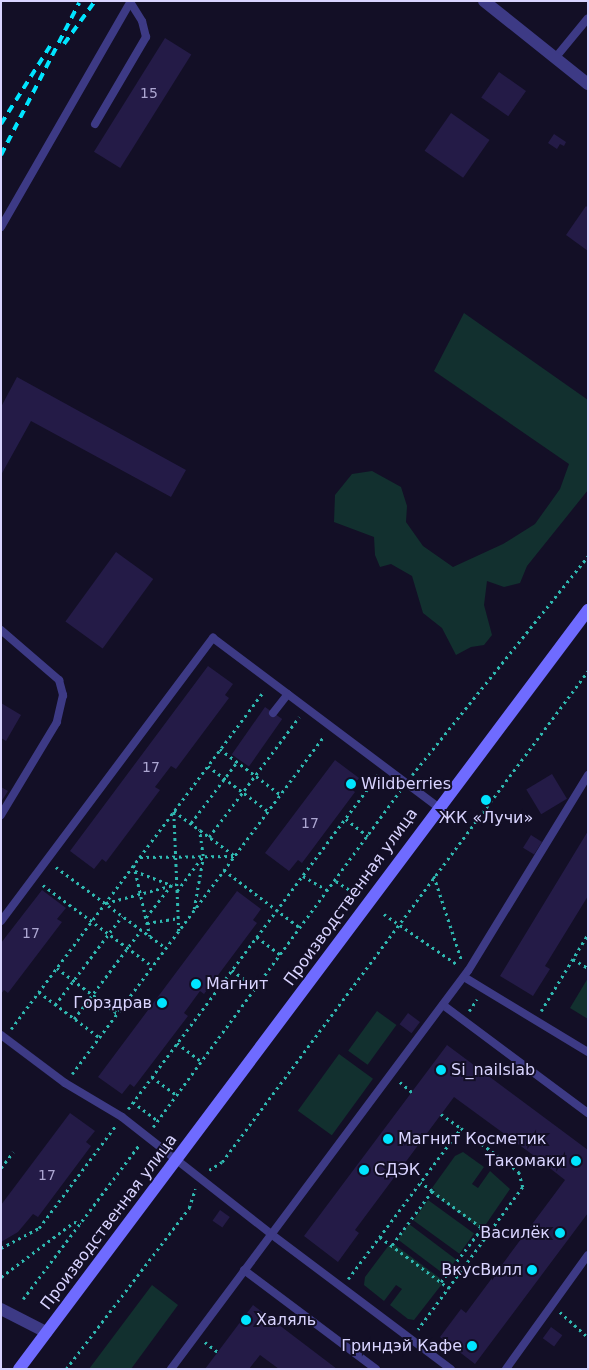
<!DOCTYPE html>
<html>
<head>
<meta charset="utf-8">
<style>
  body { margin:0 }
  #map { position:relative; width:589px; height:1370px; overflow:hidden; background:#130f26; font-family:"DejaVu Sans",sans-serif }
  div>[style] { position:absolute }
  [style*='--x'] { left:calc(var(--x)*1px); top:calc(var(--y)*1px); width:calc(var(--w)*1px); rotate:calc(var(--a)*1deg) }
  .green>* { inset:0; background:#12302f; transform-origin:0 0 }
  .building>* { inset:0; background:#241b47; transform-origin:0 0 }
  .path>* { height:2.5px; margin-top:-1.25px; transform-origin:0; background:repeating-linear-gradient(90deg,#2fb8b0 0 2.5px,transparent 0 6.5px) }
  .lane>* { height:8px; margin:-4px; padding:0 4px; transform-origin:4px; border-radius:4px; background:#3d3a85 }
  .street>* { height:12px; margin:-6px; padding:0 6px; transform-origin:6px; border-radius:6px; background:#3d3a85 }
  .secondary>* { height:12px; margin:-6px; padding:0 6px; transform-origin:6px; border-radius:6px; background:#6f6bff }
  .rail>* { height:4px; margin-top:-2px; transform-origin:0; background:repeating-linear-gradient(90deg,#00e5ff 0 8px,transparent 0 14px) }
  .dots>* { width:14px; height:14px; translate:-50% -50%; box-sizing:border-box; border:2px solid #130f26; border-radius:50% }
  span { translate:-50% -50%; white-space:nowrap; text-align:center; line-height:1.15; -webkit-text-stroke:4px #130f26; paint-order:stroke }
  .number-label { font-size:14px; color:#aca6d1 }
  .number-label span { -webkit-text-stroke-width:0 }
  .poi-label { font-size:16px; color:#d9d4ff }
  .left { translate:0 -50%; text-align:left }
  .right { translate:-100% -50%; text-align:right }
  .street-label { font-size:16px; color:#d9d4ff }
  .frame { position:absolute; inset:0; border:2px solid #d9d4ff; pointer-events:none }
</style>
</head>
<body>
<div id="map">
  <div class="green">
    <div style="clip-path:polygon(464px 313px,588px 400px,588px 490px,527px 566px,520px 583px,504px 587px,487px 581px,484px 605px,492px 635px,484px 645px,471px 647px,456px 655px,442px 628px,423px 613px,412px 576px,391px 564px,380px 567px,375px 555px,374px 537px,334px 522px,335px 495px,352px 474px,372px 471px,401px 487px,407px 506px,406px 522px,423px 546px,453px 567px,503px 544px,535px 524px,560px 489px,569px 464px,434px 371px)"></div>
    <div style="clip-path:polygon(588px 978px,588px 1019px,570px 1008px)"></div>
    <div style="left:377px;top:1011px;width:24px;height:49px;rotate:36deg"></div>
    <div style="left:339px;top:1054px;width:42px;height:70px;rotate:36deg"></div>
    <div style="clip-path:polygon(463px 1152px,484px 1167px,472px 1184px,478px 1188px,490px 1171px,510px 1189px,484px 1227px,481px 1225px,479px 1228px,432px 1193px,435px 1190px,432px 1188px,455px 1156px)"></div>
    <div style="left:428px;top:1200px;width:57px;height:25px;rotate:36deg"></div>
    <div style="left:409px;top:1224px;width:59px;height:19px;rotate:37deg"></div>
    <div style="clip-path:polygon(394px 1244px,441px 1279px,439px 1282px,442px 1284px,414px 1320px,408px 1319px,390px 1305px,402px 1289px,396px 1285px,384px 1301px,364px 1285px,365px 1277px,389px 1245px,392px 1248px)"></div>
    <div style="clip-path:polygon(152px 1285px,178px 1305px,131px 1369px,89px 1369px)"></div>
  </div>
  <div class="building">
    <div style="left:165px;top:38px;width:31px;height:134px;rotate:32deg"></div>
    <div style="left:499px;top:72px;width:33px;height:31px;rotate:35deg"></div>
    <div style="left:451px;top:113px;width:47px;height:46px;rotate:35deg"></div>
    <div style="clip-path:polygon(554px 134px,566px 142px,564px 146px,560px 144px,557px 149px,548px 143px)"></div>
    <div style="clip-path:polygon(586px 206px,588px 208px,588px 251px,566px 235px)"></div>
    <div style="clip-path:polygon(17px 377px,186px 470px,171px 497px,31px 421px,1px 475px,1px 407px)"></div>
    <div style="left:116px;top:552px;width:46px;height:86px;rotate:36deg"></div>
    <div style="clip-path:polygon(208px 666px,233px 684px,225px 695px,229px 698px,176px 769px,171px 766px,155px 787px,160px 790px,106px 862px,102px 859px,94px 869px,70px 851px)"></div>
    <div style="clip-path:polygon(1px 703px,21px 715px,6px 741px,1px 738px)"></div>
    <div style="left:265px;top:707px;width:21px;height:58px;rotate:35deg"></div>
    <div style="clip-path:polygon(335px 760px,359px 778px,351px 789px,355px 792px,302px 863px,298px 860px,289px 871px,265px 853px)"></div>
    <div style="left:552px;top:774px;width:29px;height:30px;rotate:59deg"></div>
    <div style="clip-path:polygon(1px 787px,8px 791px,1px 802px)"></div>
    <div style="clip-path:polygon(588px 831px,588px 896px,545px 966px,550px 969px,533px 996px,500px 976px)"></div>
    <div style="left:531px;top:835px;width:13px;height:15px;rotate:32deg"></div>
    <div style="clip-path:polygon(42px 890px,66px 908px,57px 919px,62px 922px,8px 993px,4px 990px,1px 994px,1px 943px)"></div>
    <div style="clip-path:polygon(237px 891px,261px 909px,253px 920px,257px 923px,204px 994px,200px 991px,184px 1013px,188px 1016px,134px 1087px,130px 1084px,122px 1094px,98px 1077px)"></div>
    <div style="left:408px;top:1013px;width:15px;height:14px;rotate:37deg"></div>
    <div style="clip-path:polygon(447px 1045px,588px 1150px,588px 1213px,475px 1364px,440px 1337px,461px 1309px,466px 1313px,565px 1180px,533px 1155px,454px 1097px,355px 1230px,359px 1233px,338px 1262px,304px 1236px)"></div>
    <div style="clip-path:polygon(70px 1113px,95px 1131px,86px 1142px,91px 1146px,38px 1217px,33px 1214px,18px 1232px,1px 1242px,1px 1205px)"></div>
    <div style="left:220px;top:1210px;width:12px;height:13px;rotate:35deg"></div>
    <div style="clip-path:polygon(253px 1305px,287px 1331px,337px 1369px,279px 1369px,260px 1355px,249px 1369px,205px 1369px)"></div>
    <div style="left:551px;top:1327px;width:14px;height:14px;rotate:36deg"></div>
  </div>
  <div class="path">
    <div style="--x:220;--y:749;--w:76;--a:37"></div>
    <div style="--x:208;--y:766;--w:75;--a:36.9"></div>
    <div style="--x:412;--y:775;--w:281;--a:-51.2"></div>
    <div style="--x:174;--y:811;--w:76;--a:36.4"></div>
    <div style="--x:174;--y:812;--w:119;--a:87.6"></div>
    <div style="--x:346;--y:819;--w:28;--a:38"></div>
    <div style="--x:191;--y:823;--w:76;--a:-53"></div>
    <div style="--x:209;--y:837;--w:150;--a:-53.1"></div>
    <div style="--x:140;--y:857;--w:95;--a:-0.6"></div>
    <div style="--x:134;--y:865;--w:73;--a:77.3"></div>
    <div style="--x:56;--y:867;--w:137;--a:36.4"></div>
    <div style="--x:224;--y:870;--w:94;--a:37.2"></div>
    <div style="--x:135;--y:871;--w:40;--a:21"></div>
    <div style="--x:172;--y:885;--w:42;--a:128.2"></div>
    <div style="--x:303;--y:876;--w:30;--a:30"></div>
    <div style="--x:434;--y:876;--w:89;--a:71.8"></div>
    <div style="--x:336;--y:881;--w:17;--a:33"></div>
    <div style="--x:43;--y:885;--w:136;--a:36.6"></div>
    <div style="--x:177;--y:891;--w:44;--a:-53.4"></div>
    <div style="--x:203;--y:856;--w:27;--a:-98"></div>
    <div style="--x:106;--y:903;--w:73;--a:-15"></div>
    <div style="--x:194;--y:909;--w:52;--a:-80"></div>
    <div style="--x:384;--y:914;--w:90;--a:34.6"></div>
    <div style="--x:147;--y:923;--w:31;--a:-9"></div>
    <div style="--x:257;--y:937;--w:30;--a:37"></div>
    <div style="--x:573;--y:959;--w:17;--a:31"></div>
    <div style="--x:57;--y:968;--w:75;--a:36.9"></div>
    <div style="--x:232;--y:970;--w:30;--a:37"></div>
    <div style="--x:39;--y:992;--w:75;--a:36.9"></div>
    <div style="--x:55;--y:1005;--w:111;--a:-53"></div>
    <div style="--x:469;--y:1011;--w:14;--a:-56"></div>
    <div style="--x:541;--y:1011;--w:90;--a:-58.6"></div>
    <div style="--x:74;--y:1019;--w:111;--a:-53"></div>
    <div style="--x:11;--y:1029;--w:422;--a:-53.2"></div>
    <div style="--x:177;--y:1043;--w:31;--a:37"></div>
    <div style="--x:72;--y:1074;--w:422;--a:-53.3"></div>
    <div style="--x:152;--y:1077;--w:31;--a:36"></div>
    <div style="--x:400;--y:1082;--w:16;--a:40"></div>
    <div style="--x:133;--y:1102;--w:31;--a:37"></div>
    <div style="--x:128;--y:1109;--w:417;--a:-53.2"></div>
    <div style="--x:441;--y:1114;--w:24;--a:35"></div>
    <div style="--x:153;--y:1127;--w:417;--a:-53.7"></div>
    <div style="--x:1;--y:1168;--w:20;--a:-53"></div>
    <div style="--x:209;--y:1170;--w:15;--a:-32"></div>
    <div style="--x:222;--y:1162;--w:612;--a:-53.3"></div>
    <div style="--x:432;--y:1191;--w:62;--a:36.5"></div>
    <div style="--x:380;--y:1237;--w:86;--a:36.5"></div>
    <div style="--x:392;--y:1245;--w:67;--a:-53.5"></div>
    <div style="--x:432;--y:1191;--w:14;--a:-144"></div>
    <div style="--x:1;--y:1248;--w:43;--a:-27.8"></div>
    <div style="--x:39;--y:1228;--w:129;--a:-53.2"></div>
    <div style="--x:1;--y:1277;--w:91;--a:-37"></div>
    <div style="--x:74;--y:1222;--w:7;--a:8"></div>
    <div style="--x:348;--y:1279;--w:189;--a:-53.2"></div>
    <div style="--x:461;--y:1128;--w:73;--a:37.2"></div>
    <div style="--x:519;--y:1172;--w:16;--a:75"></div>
    <div style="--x:523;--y:1187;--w:177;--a:126.3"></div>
    <div style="--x:441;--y:1282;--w:68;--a:-52.8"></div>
    <div style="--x:482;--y:1228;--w:10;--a:37"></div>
    <div style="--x:23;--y:1299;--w:193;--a:-53"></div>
    <div style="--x:560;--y:1312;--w:38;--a:42"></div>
    <div style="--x:205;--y:1342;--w:16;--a:38"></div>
    <div style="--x:66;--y:1369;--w:203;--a:-52.6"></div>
    <div style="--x:189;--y:1208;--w:20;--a:-72"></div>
  </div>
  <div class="lane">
    <div style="--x:556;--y:57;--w:50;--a:-50.6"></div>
    <div style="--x:95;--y:124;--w:101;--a:-59.6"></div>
    <div style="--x:146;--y:37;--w:16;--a:-104"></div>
    <div style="--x:142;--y:21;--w:22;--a:-122"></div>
    <div style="--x:1;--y:227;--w:261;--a:-60.1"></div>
    <div style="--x:1;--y:630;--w:77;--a:40.8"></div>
    <div style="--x:59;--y:680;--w:16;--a:75"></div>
    <div style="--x:63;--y:695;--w:28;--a:103"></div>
    <div style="--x:57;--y:722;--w:109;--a:121.1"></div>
    <div style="--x:273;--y:713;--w:24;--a:-52"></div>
    <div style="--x:1;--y:921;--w:354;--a:-53.2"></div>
    <div style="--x:213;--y:638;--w:281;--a:36.9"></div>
    <div style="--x:464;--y:977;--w:145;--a:31.2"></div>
    <div style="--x:443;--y:1005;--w:181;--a:36.7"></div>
    <div style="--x:1;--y:1035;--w:80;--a:36.9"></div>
    <div style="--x:65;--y:1083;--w:66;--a:30.8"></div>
    <div style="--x:122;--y:1117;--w:189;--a:38.1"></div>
    <div style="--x:271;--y:1234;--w:225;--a:36.9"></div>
    <div style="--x:244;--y:1270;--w:165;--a:36.9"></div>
    <div style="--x:171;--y:1369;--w:497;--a:-53.3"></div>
    <div style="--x:468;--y:971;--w:230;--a:-58.5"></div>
    <div style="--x:506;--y:1369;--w:140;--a:-54.3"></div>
  </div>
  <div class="street">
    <div style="--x:484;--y:1;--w:133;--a:38.6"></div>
    <div style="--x:1;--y:1309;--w:51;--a:27.1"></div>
  </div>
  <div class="secondary">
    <div style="--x:19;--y:1369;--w:949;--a:-53.14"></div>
  </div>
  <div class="rail">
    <div style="--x:64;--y:44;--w:53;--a:-54.2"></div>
    <div style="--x:1;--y:124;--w:96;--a:-57.8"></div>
    <div style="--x:1;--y:155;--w:171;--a:-62.8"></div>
  </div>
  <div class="dots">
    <div style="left:351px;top:784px;background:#00e5ff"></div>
    <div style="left:486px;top:800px;background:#00e5ff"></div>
    <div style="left:196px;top:984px;background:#00e5ff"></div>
    <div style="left:162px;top:1003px;background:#00e5ff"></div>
    <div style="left:441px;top:1070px;background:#00e5ff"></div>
    <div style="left:388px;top:1139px;background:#00e5ff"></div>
    <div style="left:576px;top:1161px;background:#00e5ff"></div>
    <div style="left:364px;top:1170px;background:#00e5ff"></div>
    <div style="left:560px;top:1233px;background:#00e5ff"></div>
    <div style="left:532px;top:1270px;background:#00e5ff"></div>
    <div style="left:246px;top:1320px;background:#00e5ff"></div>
    <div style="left:472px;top:1346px;background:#00e5ff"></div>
  </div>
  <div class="number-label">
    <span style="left:149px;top:93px">15</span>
    <span style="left:151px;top:767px">17</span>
    <span style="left:310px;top:823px">17</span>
    <span style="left:31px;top:933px">17</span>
    <span style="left:47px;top:1175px">17</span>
  </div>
  <div class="poi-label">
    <span class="left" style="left:361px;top:784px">Wildberries</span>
    <span style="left:486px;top:818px">ЖК «Лучи»</span>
    <span class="left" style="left:206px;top:984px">Магнит</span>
    <span class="right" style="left:152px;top:1003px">Горздрав</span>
    <span class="left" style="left:451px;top:1070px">Si_nailslab</span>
    <span class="left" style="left:398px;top:1139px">Магнит Косметик</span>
    <span class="right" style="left:566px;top:1161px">Такомаки</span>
    <span class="left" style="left:374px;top:1170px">СДЭК</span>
    <span class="right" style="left:550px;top:1233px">Василёк</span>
    <span class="right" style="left:522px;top:1270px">ВкусВилл</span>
    <span class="left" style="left:256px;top:1320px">Халяль</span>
    <span class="right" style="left:462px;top:1346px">Гриндэй Кафе</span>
  </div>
  <div class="street-label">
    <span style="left:351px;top:897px;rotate:-54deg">Производственная улица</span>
    <span style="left:109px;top:1222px;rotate:-53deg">Производственная улица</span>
  </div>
  <div class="frame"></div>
</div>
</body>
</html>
